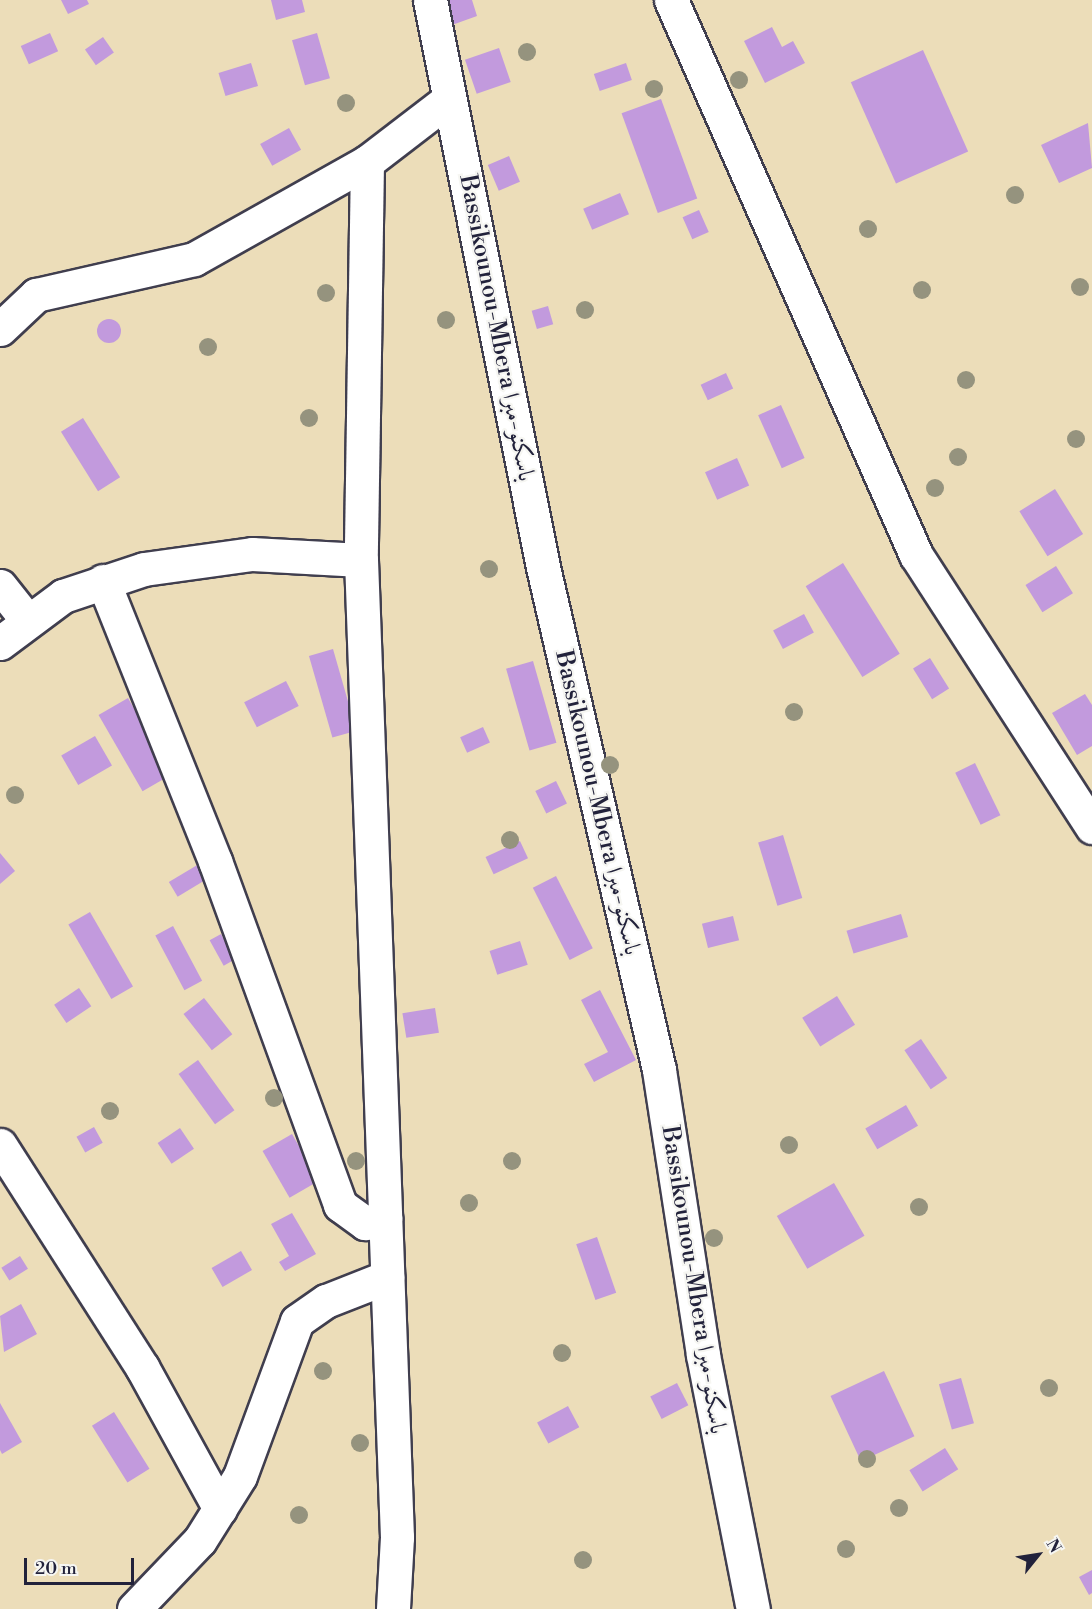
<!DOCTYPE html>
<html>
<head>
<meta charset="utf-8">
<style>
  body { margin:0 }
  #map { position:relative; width:1092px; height:1609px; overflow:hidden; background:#ecddb9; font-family:"Libre Bodoni",Amiri,serif }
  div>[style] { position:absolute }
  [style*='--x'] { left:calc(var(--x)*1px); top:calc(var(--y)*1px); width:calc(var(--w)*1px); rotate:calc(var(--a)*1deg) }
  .building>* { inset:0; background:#c29add; transform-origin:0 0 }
  .round { border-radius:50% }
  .roads { filter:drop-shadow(2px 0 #403e4e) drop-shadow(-2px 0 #403e4e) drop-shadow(0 2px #403e4e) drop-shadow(0 -2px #403e4e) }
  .minor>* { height:33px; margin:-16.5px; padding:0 16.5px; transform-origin:16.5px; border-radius:16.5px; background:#fff }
  .trees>* { width:18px; height:18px; margin:-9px; border-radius:50%; background:#95937e }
  span { translate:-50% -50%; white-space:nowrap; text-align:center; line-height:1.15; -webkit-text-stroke:4.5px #f6f6f2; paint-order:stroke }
  .street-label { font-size:24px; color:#22223b }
  .north { position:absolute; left:1008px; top:1525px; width:60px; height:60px; -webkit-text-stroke:4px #f6f6f2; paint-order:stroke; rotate:60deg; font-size:16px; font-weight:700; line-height:24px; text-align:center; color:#22223b }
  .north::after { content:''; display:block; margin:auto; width:21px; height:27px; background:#22223b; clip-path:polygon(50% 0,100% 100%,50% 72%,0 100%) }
  .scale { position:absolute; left:24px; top:1558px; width:110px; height:27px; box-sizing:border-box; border:3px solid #22223b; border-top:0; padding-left:8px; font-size:18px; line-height:21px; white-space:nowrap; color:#22223b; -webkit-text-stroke:4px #f6f6f2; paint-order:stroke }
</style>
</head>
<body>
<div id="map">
  <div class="building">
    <div style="clip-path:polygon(61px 0,87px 0,89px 4px,68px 14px)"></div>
    <div style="clip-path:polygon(271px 0,302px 0,305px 12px,276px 20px)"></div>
    <div style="clip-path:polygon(443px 0,472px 0,477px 16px,452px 25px)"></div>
    <div style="clip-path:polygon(772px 27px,782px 47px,793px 41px,805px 63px,765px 83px,744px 41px)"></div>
    <div style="left:50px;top:33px;width:20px;height:32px;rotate:66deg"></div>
    <div style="left:317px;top:33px;width:47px;height:26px;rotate:74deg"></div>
    <div style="left:103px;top:37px;width:19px;height:22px;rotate:55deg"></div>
    <div style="left:499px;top:48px;width:36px;height:36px;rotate:71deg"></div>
    <div style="left:923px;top:50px;width:111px;height:79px;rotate:66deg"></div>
    <div style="left:251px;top:63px;width:24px;height:34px;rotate:73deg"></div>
    <div style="left:626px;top:63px;width:18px;height:34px;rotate:71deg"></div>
    <div style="left:661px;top:99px;width:106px;height:42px;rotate:70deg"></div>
    <div style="clip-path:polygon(1088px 123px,1092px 168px,1059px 183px,1041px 145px)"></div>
    <div style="left:289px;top:128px;width:25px;height:33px;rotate:61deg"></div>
    <div style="left:509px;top:156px;width:28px;height:23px;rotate:67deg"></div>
    <div style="left:620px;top:193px;width:23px;height:40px;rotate:67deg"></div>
    <div style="left:699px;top:210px;width:24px;height:18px;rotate:66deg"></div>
    <div style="left:548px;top:306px;width:19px;height:17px;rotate:74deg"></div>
    <div class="round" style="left:97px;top:319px;width:24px;height:24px"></div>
    <div style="left:726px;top:373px;width:17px;height:28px;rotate:65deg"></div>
    <div style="left:781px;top:405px;width:58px;height:25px;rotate:66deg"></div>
    <div style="left:83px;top:418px;width:70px;height:26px;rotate:58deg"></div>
    <div style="left:737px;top:458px;width:30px;height:35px;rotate:66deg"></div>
    <div style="left:1055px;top:489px;width:53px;height:42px;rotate:58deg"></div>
    <div style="left:843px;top:563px;width:107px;height:44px;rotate:58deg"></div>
    <div style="left:1056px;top:566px;width:32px;height:36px;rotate:58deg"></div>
    <div style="left:804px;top:614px;width:21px;height:35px;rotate:62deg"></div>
    <div style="left:333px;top:649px;width:85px;height:25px;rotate:74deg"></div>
    <div style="left:930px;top:658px;width:36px;height:20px;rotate:58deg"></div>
    <div style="left:533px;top:661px;width:85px;height:28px;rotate:74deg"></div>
    <div style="left:286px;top:681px;width:28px;height:47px;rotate:63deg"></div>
    <div style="clip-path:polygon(1085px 694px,1092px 705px,1092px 746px,1077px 755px,1052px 713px)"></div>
    <div style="left:128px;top:698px;width:88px;height:34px;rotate:60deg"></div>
    <div style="left:483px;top:727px;width:17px;height:25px;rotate:66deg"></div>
    <div style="left:95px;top:736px;width:34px;height:39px;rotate:60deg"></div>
    <div style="left:975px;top:763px;width:58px;height:22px;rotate:64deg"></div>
    <div style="left:556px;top:781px;width:25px;height:23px;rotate:64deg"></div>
    <div style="left:783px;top:835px;width:66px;height:26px;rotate:73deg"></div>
    <div style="left:520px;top:841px;width:19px;height:38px;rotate:65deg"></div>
    <div style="clip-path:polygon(0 853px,15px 871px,0 884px)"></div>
    <div style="left:204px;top:861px;width:17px;height:41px;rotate:59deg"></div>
    <div style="left:556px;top:876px;width:81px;height:26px;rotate:63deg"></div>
    <div style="left:90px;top:912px;width:86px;height:25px;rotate:60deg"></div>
    <div style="left:901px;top:914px;width:24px;height:57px;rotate:73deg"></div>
    <div style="left:733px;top:916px;width:25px;height:32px;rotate:76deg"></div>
    <div style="left:173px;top:926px;width:62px;height:20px;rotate:62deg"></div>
    <div style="left:221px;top:934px;width:29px;height:13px;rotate:61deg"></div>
    <div style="left:520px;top:941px;width:25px;height:32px;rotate:72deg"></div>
    <div style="left:79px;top:988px;width:22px;height:30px;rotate:56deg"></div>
    <div style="clip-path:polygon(600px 990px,636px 1060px,594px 1082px,584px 1064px,608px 1052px,581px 1000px)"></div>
    <div style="left:837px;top:996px;width:34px;height:41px;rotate:58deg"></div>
    <div style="left:204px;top:998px;width:46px;height:26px;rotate:52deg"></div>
    <div style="left:435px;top:1008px;width:25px;height:33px;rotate:81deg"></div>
    <div style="left:921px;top:1039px;width:47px;height:20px;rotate:56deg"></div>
    <div style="left:198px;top:1060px;width:62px;height:24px;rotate:54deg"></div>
    <div style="left:906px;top:1105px;width:24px;height:47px;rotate:60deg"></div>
    <div style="left:94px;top:1127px;width:18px;height:20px;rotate:61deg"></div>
    <div style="left:180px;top:1128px;width:25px;height:27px;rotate:56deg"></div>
    <div style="left:292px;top:1134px;width:54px;height:34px;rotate:60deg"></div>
    <div style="left:834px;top:1183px;width:61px;height:66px;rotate:60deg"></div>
    <div style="clip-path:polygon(292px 1213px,316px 1254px,285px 1271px,279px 1262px,289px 1256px,271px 1224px)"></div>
    <div style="left:597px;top:1237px;width:59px;height:22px;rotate:71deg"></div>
    <div style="left:241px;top:1251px;width:22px;height:34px;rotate:60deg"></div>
    <div style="left:20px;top:1256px;width:15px;height:22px;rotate:58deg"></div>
    <div style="clip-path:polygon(21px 1304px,37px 1334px,4px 1352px,0 1316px)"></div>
    <div style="left:884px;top:1371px;width:72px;height:59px;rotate:65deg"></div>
    <div style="left:961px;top:1378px;width:47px;height:23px;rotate:74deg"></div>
    <div style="left:677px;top:1383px;width:25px;height:30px;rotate:63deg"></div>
    <div style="clip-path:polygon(0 1403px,22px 1442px,2px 1454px,0 1450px)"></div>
    <div style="left:568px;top:1406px;width:24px;height:35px;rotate:62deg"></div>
    <div style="left:114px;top:1412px;width:67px;height:26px;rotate:58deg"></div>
    <div style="left:945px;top:1448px;width:25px;height:42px;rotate:58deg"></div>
    <div style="clip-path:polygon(1092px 1570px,1092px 1593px,1089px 1595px,1079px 1577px)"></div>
  </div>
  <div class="roads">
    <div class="minor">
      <div style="--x:430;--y:0;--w:578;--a:78.73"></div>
      <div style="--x:543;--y:567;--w:516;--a:77.01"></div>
      <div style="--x:659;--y:1070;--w:288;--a:81.2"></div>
      <div style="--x:703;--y:1355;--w:259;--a:78.9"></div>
      <div style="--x:671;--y:0;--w:607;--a:66.18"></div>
      <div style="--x:916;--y:555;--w:324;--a:57.1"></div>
      <div style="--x:367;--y:162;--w:398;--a:90.9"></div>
      <div style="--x:361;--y:560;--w:978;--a:87.89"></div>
      <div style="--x:397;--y:1537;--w:72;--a:93.2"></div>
      <div style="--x:0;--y:329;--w:50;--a:-43.4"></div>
      <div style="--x:36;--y:295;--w:162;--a:-12.8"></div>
      <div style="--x:194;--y:259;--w:198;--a:-29.3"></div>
      <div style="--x:367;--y:162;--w:103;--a:-37.5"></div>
      <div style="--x:103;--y:581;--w:302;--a:68.2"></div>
      <div style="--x:215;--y:861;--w:366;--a:70"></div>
      <div style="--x:340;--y:1205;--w:31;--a:36"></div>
      <div style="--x:365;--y:1223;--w:21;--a:-14"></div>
      <div style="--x:0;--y:586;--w:43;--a:51.5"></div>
      <div style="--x:0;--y:643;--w:79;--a:-36.7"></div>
      <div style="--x:63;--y:596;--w:85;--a:-18.4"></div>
      <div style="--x:144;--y:569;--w:109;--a:-7.9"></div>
      <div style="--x:252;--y:554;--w:109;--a:3.2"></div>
      <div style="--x:0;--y:1145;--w:264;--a:57.4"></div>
      <div style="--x:142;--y:1367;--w:162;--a:61.2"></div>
      <div style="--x:134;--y:1609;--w:95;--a:-46.3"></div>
      <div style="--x:200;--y:1540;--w:75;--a:-58"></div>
      <div style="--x:240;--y:1476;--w:165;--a:-69.8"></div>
      <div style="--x:297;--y:1321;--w:35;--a:-35"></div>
      <div style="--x:326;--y:1301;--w:66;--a:-21.5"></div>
    </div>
  </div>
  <div class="trees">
    <div style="left:527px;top:52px"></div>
    <div style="left:739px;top:80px"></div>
    <div style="left:654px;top:89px"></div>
    <div style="left:346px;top:103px"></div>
    <div style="left:1015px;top:195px"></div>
    <div style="left:868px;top:229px"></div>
    <div style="left:1080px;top:287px"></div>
    <div style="left:922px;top:290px"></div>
    <div style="left:326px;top:293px"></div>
    <div style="left:585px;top:310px"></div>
    <div style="left:446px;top:320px"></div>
    <div style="left:208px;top:347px"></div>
    <div style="left:966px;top:380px"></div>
    <div style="left:309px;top:418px"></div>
    <div style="left:1076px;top:439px"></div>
    <div style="left:958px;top:457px"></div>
    <div style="left:935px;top:488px"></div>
    <div style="left:489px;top:569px"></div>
    <div style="left:794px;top:712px"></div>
    <div style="left:610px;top:765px"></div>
    <div style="left:15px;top:795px"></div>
    <div style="left:510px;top:840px"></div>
    <div style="left:274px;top:1098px"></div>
    <div style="left:110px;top:1111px"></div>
    <div style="left:789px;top:1145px"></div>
    <div style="left:356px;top:1161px"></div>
    <div style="left:512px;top:1161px"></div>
    <div style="left:469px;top:1203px"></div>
    <div style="left:919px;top:1207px"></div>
    <div style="left:714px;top:1238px"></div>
    <div style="left:562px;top:1353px"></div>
    <div style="left:323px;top:1371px"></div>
    <div style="left:1049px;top:1388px"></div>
    <div style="left:360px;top:1443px"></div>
    <div style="left:867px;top:1459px"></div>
    <div style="left:899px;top:1508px"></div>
    <div style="left:299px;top:1515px"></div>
    <div style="left:846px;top:1549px"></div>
    <div style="left:583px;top:1560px"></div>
  </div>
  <div class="street-label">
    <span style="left:496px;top:328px;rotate:79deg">Bassikounou-Mbera باسكنو-مبرا</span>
    <span style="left:597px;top:803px;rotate:77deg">Bassikounou-Mbera باسكنو-مبرا</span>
    <span style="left:693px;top:1280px;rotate:81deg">Bassikounou-Mbera باسكنو-مبرا</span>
  </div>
  <div class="north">N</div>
  <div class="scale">20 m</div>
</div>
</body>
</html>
